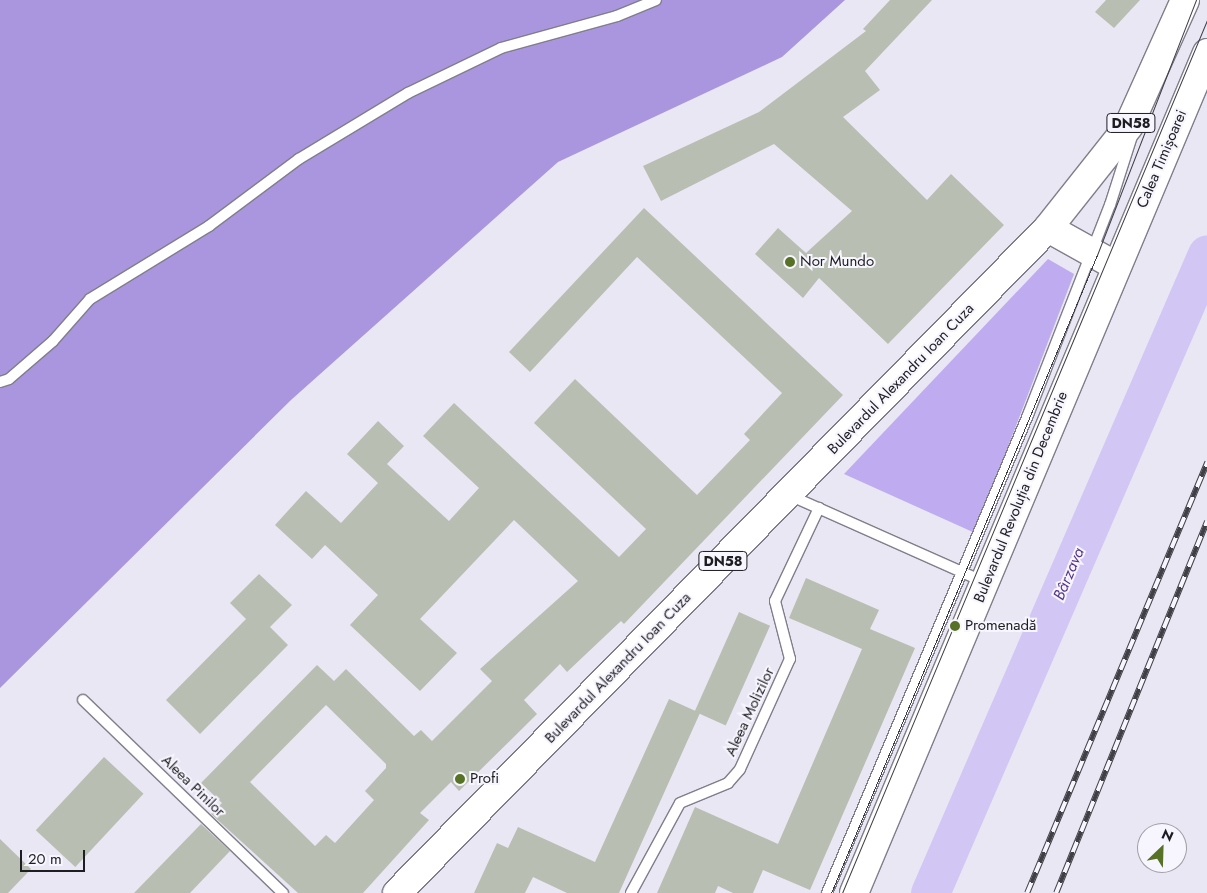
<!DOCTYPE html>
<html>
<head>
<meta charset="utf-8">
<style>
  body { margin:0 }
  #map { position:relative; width:1207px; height:893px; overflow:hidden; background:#eae7f4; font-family:Jost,sans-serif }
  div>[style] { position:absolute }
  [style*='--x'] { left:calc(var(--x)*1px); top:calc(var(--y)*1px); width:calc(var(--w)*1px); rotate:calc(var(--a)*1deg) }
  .green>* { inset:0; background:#beabf0 }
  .forest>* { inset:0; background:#aa95df }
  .river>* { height:39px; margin:-19.5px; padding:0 19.5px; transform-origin:19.5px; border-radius:19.5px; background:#d2c6f5 }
  .building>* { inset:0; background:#b8beb1; transform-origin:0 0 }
  .roads { filter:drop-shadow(1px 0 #807e8a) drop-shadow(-1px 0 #807e8a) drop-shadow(0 1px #807e8a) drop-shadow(0 -1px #807e8a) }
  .lane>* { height:10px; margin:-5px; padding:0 5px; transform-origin:5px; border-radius:5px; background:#fff }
  .primary>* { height:28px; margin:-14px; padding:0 14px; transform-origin:14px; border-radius:14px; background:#fff }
  .tram>* { height:1px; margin:-0.5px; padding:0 0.5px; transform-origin:0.5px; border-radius:0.5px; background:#403f45 }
  .rail>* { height:5.5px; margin-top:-2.75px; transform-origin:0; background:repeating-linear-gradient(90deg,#f7f5fd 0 11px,#403f45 0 22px); box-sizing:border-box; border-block:1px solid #403f45 }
  .dots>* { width:14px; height:14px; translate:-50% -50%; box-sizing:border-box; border:2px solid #f7f5fd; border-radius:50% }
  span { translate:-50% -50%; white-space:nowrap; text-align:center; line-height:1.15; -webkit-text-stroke:4px #f7f5fd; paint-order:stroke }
  .shield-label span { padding:1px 4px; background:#f7f5fd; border:1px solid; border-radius:4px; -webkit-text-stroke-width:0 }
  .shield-label { font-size:14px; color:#1e1d22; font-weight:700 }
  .street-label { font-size:15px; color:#1e1d22 }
  .poi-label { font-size:15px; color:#1e1d22 }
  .left { translate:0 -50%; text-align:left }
  .water-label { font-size:16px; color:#55358c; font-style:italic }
  .north { position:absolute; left:1137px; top:823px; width:50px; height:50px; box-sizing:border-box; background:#f7f5fd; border:1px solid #a09fa5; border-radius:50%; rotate:24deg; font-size:14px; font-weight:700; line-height:20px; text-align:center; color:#1e1d22 }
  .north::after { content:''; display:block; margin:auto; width:18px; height:22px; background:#577226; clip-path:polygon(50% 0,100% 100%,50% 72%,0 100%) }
  .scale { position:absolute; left:20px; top:850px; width:65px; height:22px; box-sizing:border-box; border:2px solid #1e1d22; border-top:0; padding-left:6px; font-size:15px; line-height:18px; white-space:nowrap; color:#1e1d22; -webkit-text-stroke:4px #f7f5fd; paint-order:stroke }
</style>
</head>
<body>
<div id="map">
  <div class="green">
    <div style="clip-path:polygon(1048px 259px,1074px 274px,975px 533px,844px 474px)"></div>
  </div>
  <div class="forest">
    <div style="clip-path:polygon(0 0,845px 0,782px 57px,558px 162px,291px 400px,0 688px)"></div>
  </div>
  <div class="river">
    <div style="--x:930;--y:893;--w:696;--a:-66.56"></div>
  </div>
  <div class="building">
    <div style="clip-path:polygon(890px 0,932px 0,865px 71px,880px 90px,843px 117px,927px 200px,951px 174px,1004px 225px,888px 344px,819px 278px,803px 298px,755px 254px,778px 228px,806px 253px,852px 211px,774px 144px,661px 201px,643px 166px,759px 112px,866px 31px,863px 29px)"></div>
    <div style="clip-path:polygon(1106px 0,1140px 0,1114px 28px,1095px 12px)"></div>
    <div style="clip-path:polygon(evenodd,644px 208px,843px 395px,624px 624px,621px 621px,567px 672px,560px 664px,524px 700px,537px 714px,459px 791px,451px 782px,420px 813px,429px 820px,363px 893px,298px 893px,211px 814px,222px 803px,201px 783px,317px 665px,334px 681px,346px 669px,414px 736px,421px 730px,432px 741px,492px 681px,480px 669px,578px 581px,514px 520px,420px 619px,457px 653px,420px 691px,350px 625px,378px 595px,325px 545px,312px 559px,275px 525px,306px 491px,341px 523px,378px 483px,347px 454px,378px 421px,404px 446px,387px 464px,449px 521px,479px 488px,423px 436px,454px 403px,619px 557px,646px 529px,534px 423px,575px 379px,697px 495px,750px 440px,744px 434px,782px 393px,637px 257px,530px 372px,509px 352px,644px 208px,326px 705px,386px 764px,386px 768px,365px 791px,374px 800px,335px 843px,326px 835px,315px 846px,250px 782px,326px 705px)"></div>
    <div style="clip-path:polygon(259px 574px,292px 605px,270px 627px,288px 645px,200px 734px,166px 700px,246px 619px,230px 603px)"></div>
    <div style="clip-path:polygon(806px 578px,879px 610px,870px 629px,915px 648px,810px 890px,763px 870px,753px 893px,733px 893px,718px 886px,715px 893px,657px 893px,695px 807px,778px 844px,862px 649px,789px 618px)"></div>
    <div style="left:739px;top:612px;width:34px;height:109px;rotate:24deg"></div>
    <div style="clip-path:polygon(669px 699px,700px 713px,619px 893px,567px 893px,533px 877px,525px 893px,474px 893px,497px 843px,508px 848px,518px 827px,595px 862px)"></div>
    <div style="left:104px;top:757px;width:54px;height:100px;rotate:43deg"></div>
    <div style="clip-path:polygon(201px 824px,230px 851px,190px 893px,134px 893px)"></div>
    <div style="clip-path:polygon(0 839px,31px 869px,8px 893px,0 893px)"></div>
  </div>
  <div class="roads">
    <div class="lane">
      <div style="--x:0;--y:382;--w:9;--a:-18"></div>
      <div style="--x:9;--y:379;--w:58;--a:-40.8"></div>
      <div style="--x:53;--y:341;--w:56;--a:-48.6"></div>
      <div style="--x:90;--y:299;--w:140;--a:-31.5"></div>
      <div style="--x:209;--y:226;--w:112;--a:-36.7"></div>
      <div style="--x:299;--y:159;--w:127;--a:-31.2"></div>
      <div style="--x:408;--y:93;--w:103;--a:-25.8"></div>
      <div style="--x:501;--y:48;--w:120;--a:-15.4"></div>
      <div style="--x:617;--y:16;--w:42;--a:-22.3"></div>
      <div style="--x:789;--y:495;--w:214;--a:24"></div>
      <div style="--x:83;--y:700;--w:278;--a:44"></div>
      <div style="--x:631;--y:893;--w:102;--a:-61.4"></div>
      <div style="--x:680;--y:803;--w:52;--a:-22.6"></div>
      <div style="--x:728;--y:783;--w:18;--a:-49"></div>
      <div style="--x:740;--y:769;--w:121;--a:-65.6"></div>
      <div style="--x:790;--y:659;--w:60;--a:-104.5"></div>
      <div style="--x:775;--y:601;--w:103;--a:-64.7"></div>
      <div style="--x:827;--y:893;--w:519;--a:-67.19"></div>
      <div style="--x:1028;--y:415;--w:225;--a:-68.7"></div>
      <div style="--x:1110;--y:205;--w:72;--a:-72.3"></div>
    </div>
    <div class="primary">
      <div style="--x:1048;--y:228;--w:78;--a:29.2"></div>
      <div style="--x:397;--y:893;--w:931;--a:-45.61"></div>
      <div style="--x:1048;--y:228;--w:129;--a:-51.6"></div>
      <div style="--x:1128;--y:127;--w:139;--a:-65.8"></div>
      <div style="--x:854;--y:893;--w:911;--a:-67.21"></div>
    </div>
  </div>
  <div class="tram">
    <div style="--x:831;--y:893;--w:691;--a:-67.37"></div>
    <div style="--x:1097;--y:255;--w:274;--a:-68.8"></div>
    <div style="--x:842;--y:893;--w:946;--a:-67.31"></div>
  </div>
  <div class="rail">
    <div style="--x:1027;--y:893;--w:467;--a:-67.3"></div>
    <div style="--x:1056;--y:893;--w:401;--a:-67.9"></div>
  </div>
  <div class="dots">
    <div style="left:790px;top:262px;background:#577226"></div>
    <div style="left:955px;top:626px;background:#577226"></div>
    <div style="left:460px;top:779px;background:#577226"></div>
  </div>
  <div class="shield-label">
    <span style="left:1131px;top:123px">DN58</span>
    <span style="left:723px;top:561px">DN58</span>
  </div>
  <div class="street-label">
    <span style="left:1162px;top:159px;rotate:-67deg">Calea Timișoarei</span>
    <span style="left:901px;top:379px;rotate:-46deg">Bulevardul Alexandru Ioan Cuza</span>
    <span style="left:1021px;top:497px;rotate:-68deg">Bulevardul Revoluția din Decembrie</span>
    <span style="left:618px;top:668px;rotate:-46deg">Bulevardul Alexandru Ioan Cuza</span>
    <span style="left:750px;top:712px;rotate:-65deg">Aleea Molizilor</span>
    <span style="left:193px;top:786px;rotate:44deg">Aleea Pinilor</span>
  </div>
  <div class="poi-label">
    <span class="left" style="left:800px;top:262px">Nor Mundo</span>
    <span class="left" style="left:965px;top:626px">Promenadă</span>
    <span class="left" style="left:470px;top:779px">Profi</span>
  </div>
  <div class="water-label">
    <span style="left:1069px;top:574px;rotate:-67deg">Bârzava</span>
  </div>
  <div class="north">N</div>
  <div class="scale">20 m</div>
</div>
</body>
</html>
